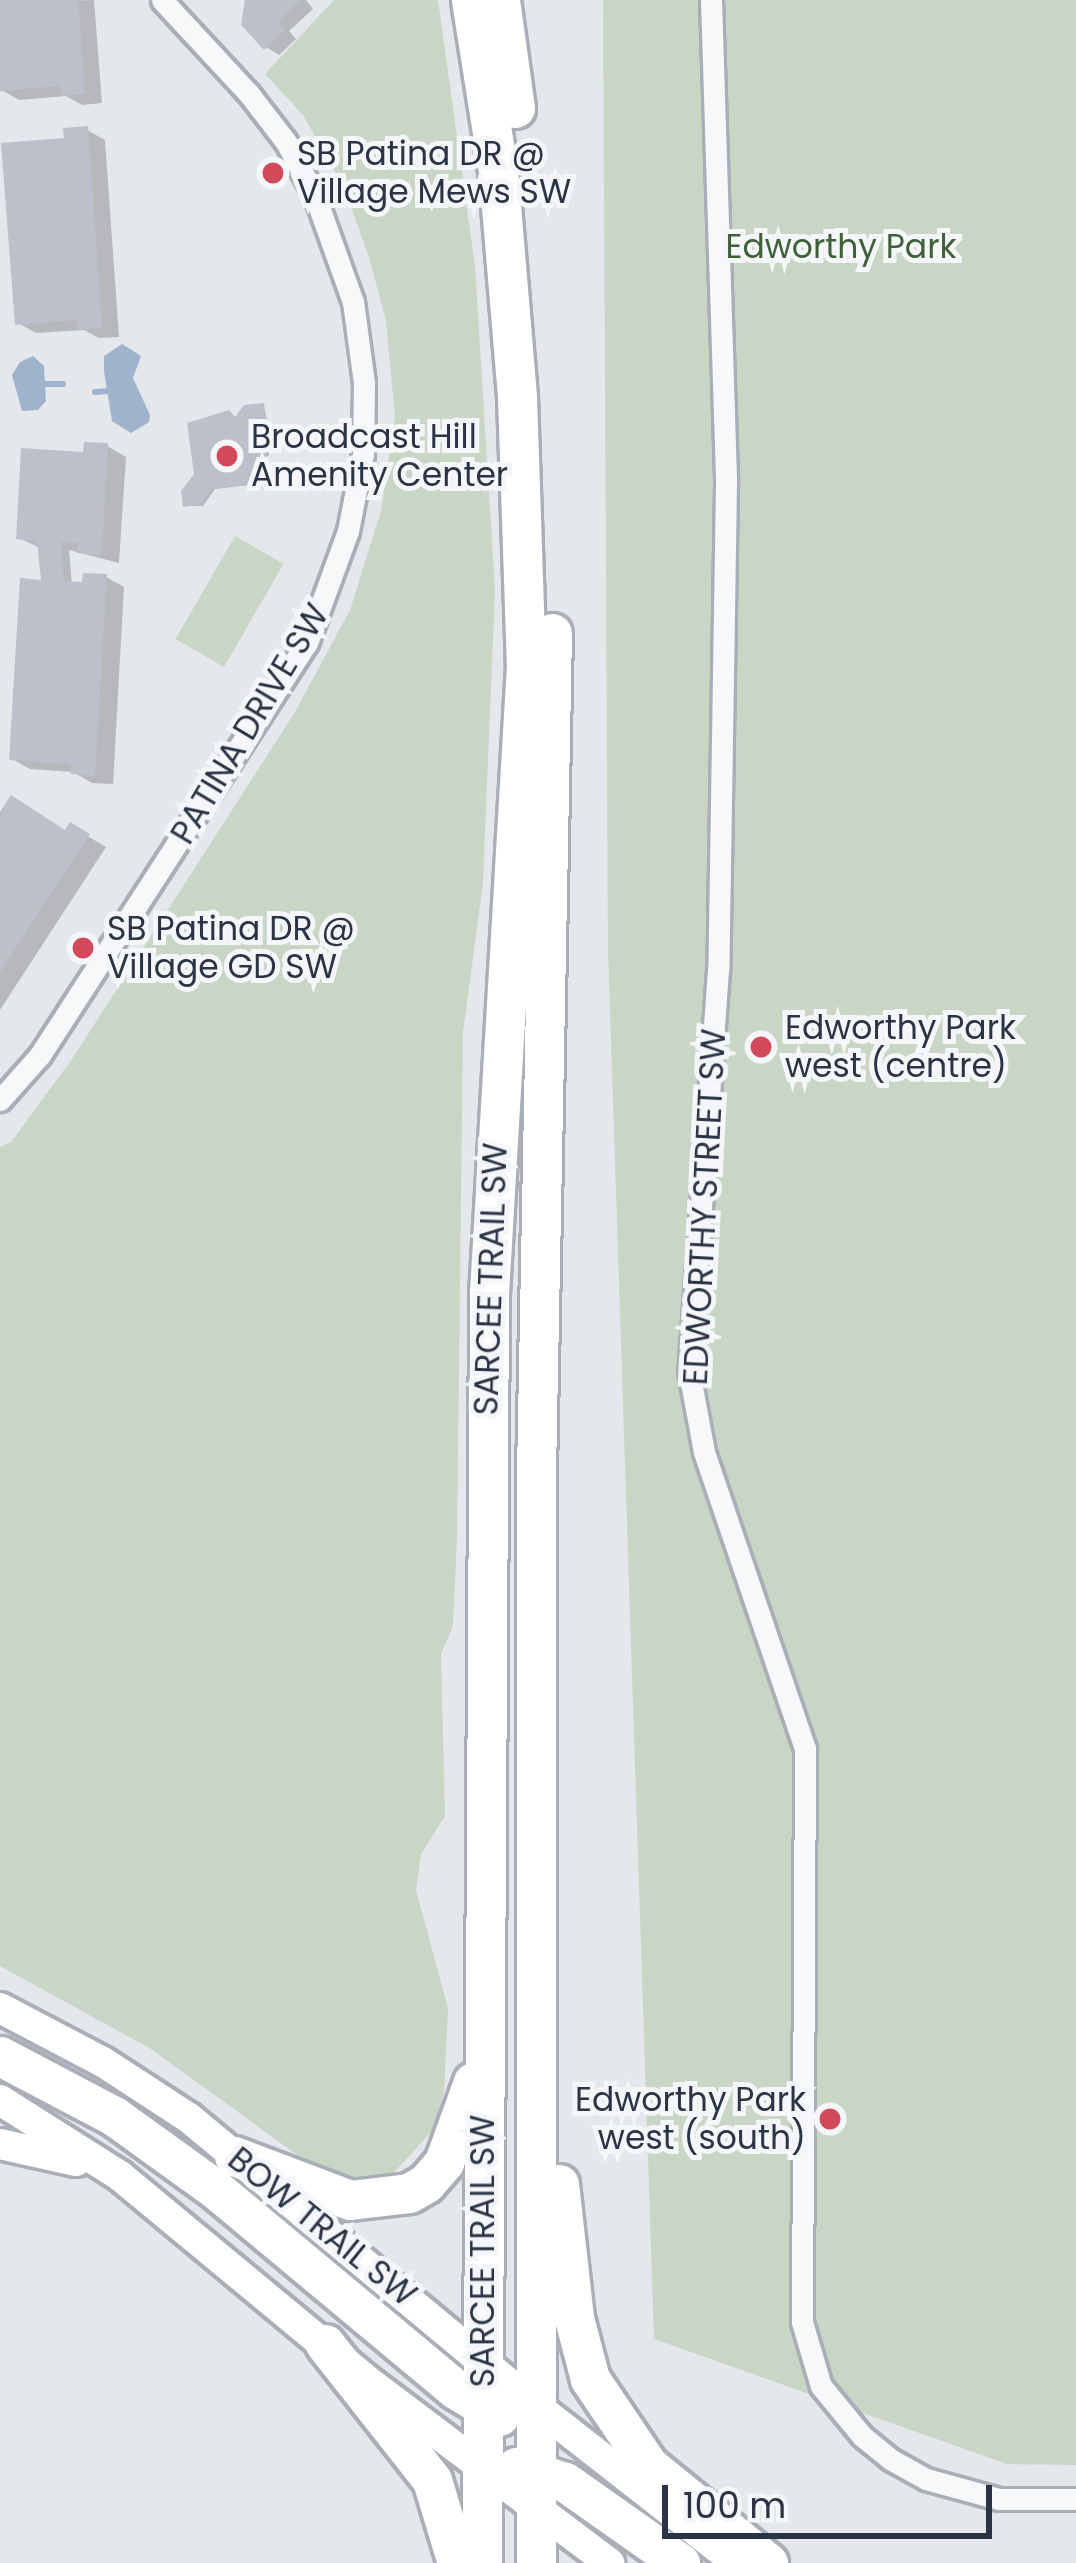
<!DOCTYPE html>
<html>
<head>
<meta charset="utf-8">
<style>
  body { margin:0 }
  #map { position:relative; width:1076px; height:2563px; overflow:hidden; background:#e4e7ec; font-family:Poppins,sans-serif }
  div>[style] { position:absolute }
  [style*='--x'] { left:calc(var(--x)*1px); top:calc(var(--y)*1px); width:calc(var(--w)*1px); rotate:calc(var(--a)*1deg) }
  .green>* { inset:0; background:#c9d6c5; transform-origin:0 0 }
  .water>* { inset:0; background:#9fb4cc }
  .shadow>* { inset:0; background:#0003 }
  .stream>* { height:6px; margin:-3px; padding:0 3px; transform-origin:3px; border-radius:3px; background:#9fb4cc }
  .building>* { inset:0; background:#bbc0ca }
  .roads { filter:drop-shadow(3px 0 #a9aeb7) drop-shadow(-3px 0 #a9aeb7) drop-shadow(0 3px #a9aeb7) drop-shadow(0 -3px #a9aeb7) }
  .street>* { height:21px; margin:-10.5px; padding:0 10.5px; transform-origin:10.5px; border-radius:10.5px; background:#f7f8fa }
  .secondary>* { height:30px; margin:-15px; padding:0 15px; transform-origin:15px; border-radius:15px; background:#fff }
  .highway>* { height:39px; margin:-19.5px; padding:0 19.5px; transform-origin:19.5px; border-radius:19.5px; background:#fff }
  .dots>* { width:33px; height:33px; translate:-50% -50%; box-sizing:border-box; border:6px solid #f4f6f9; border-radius:50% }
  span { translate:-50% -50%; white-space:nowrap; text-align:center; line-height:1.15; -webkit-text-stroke:10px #f4f6f9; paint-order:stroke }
  .poi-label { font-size:33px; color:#2b3445 }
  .left { translate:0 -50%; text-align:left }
  .right { translate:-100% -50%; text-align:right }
  .park-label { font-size:33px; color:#3f6138 }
  .street-label { font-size:33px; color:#2b3445 }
  .scale { position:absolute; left:662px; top:2485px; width:330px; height:54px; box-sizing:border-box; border:6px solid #2b3445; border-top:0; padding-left:15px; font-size:36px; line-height:42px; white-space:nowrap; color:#2b3445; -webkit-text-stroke:9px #f4f6f9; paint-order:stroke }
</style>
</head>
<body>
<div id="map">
  <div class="green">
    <div style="clip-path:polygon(334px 0,438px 0,475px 266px,495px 589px,483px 883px,463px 1032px,457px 1538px,453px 1626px,441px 1654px,445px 1816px,421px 1854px,416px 1890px,448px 2008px,444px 2091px,433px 2130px,389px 2178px,348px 2185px,300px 2157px,151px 2049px,0 1966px,0 1147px,11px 1142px,72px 1059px,295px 712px,350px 610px,381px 511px,395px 416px,386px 321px,369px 257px,344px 188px,303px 115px,265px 74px)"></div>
    <div style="clip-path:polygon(603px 0,1076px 0,1076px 2465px,1007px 2464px,654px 2339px,608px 951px)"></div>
    <div style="left:235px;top:536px;width:56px;height:119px;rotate:30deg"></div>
  </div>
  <div class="water">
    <div style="clip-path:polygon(122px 344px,141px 356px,133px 378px,150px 415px,149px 422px,131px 433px,112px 421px,104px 371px,104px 356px)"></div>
    <div style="clip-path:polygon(33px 356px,44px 366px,46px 401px,38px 410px,22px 411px,12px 375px,20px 362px)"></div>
  </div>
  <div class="shadow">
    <div style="clip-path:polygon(94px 0,102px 103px,82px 105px,66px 96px,19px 100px,0 89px,0 2px)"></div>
    <div style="clip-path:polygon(250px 0,306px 0,313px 9px,289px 31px,296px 39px,279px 55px,266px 47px,249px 22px,244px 5px)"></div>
    <div style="clip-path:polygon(87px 130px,105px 140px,119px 337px,99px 338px,84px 330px,36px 333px,18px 323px,67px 141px)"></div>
    <div style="clip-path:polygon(264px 406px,268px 425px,259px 438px,268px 444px,269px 456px,263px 457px,266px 483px,215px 489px,203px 506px,186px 506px,232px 420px)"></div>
    <div style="clip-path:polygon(107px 446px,126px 457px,119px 563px,69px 550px,72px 585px,106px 577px,124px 587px,113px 784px,92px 783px,73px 772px,30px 769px,12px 759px,53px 583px,40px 548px,19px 538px,86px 455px)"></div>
    <div style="clip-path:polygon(0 818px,66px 833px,71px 826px,106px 847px,0 1010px)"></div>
  </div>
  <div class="stream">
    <div style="--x:46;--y:384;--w:17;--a:0"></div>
    <div style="--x:95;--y:392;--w:13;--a:-4"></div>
  </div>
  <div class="building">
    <div style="clip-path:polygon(0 0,78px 0,85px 94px,61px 96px,60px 86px,0 91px)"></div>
    <div style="clip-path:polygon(245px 0,301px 0,278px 22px,285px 30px,264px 50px,241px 25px)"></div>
    <div style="clip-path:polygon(88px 126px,102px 328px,78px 330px,77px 320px,15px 325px,1px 143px,64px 138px,63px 128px)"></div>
    <div style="clip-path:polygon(264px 403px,266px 423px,258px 435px,265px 439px,267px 455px,260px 456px,263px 482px,212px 489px,199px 505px,183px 507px,181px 491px,194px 474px,187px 423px,229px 410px,235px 417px,244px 405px)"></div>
    <div style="clip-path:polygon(84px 442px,108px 443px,102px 555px,77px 553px,78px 543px,61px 542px,64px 581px,82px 582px,83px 573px,107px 574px,95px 776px,71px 774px,71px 764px,9px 760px,20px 578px,41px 580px,37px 541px,16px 539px,21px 448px,83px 452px)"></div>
    <div style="clip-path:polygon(11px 795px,65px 830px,70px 822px,90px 834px,0 972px,0 812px)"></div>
  </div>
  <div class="roads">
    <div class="street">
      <div style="--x:711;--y:0;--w:484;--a:88.2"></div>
      <div style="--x:726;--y:484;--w:486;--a:90.9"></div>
      <div style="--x:718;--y:970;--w:402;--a:94.1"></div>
      <div style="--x:689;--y:1371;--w:82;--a:79.5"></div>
      <div style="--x:704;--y:1452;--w:313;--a:71.2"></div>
      <div style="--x:805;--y:1748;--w:574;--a:90.3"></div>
      <div style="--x:802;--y:2322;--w:67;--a:73.5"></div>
      <div style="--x:821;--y:2386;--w:65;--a:50.6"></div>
      <div style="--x:862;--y:2436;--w:36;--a:39"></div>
      <div style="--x:890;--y:2459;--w:41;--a:29.1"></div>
      <div style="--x:926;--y:2479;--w:76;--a:15.3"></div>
      <div style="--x:999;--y:2499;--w:77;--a:0"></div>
      <div style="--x:0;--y:1100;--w:60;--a:-48.4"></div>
      <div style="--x:40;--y:1055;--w:491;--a:-57.1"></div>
      <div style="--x:307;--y:643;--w:119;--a:-69.9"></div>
      <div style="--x:348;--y:531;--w:78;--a:-79"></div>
      <div style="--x:363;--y:454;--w:71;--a:-89.2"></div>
      <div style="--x:364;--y:383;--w:82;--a:-97.7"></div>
      <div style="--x:353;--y:302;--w:113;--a:-109.7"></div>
      <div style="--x:315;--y:196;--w:61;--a:-118.2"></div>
      <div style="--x:286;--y:142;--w:61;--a:-127.6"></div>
      <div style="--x:249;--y:94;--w:128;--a:-132.8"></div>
    </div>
    <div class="secondary">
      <div style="--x:0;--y:2008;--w:116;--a:27.7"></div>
      <div style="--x:103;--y:2062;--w:103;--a:33.1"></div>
      <div style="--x:189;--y:2118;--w:451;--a:39.7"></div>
      <div style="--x:536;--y:2406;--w:255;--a:38"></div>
      <div style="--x:0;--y:2100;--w:142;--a:32.3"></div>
      <div style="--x:120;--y:2176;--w:328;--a:39.6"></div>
      <div style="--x:373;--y:2385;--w:296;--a:37"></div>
      <div style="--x:0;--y:2144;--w:78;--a:12.6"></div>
    </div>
    <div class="highway">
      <div style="--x:471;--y:0;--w:172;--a:81"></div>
      <div style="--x:498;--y:170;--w:228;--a:85.2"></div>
      <div style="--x:517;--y:397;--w:268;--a:88.1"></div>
      <div style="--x:526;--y:665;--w:629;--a:93.37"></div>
      <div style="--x:489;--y:1293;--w:1270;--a:90.32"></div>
      <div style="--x:500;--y:0;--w:109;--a:82.1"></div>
      <div style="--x:0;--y:2056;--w:129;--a:27.8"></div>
      <div style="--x:114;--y:2116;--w:123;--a:35.8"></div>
      <div style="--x:214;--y:2188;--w:314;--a:39.8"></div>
      <div style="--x:455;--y:2389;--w:52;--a:31"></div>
      <div style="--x:234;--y:2156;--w:124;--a:20.8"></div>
      <div style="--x:350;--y:2200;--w:59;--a:-6.8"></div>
      <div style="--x:409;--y:2193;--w:20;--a:-30"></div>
      <div style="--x:426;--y:2183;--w:28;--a:-49"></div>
      <div style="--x:444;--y:2162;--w:85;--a:-70.1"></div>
      <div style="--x:559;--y:2184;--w:135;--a:83.6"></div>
      <div style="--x:574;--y:2318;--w:63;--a:75.3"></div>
      <div style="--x:590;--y:2379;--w:104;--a:56"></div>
      <div style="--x:648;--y:2465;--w:155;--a:39.2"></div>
      <div style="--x:325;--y:2344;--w:173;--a:51.8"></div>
      <div style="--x:432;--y:2480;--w:87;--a:73.2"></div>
      <div style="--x:516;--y:2467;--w:51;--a:17"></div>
      <div style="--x:565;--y:2482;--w:141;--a:35.2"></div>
      <div style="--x:536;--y:2563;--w:1090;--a:-90"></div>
      <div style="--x:536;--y:1473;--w:840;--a:-88.91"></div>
    </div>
  </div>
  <div class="dots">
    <div style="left:273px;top:173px;background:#d1495b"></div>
    <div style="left:227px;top:456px;background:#d1495b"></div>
    <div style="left:83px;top:948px;background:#d1495b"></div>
    <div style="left:761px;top:1047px;background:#d1495b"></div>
    <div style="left:830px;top:2119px;background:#d1495b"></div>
  </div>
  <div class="poi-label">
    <span class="left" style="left:297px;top:173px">SB Patina DR @<br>Village Mews SW</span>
    <span class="left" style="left:251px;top:456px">Broadcast Hill<br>Amenity Center</span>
    <span class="left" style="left:107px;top:948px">SB Patina DR @<br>Village GD SW</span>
    <span class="left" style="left:785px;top:1047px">Edworthy Park<br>west (centre)</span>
    <span class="right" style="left:806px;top:2119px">Edworthy Park<br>west (south)</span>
  </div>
  <div class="park-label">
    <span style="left:841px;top:247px">Edworthy Park</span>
  </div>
  <div class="street-label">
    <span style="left:250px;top:724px;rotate:-59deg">PATINA DRIVE SW</span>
    <span style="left:705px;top:1207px;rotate:-87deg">EDWORTHY STREET SW</span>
    <span style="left:491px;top:1279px;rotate:-88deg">SARCEE TRAIL SW</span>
    <span style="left:322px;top:2227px;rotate:39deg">BOW TRAIL SW</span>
    <span style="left:483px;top:2251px;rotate:-90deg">SARCEE TRAIL SW</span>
  </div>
  <div class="scale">100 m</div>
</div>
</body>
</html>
